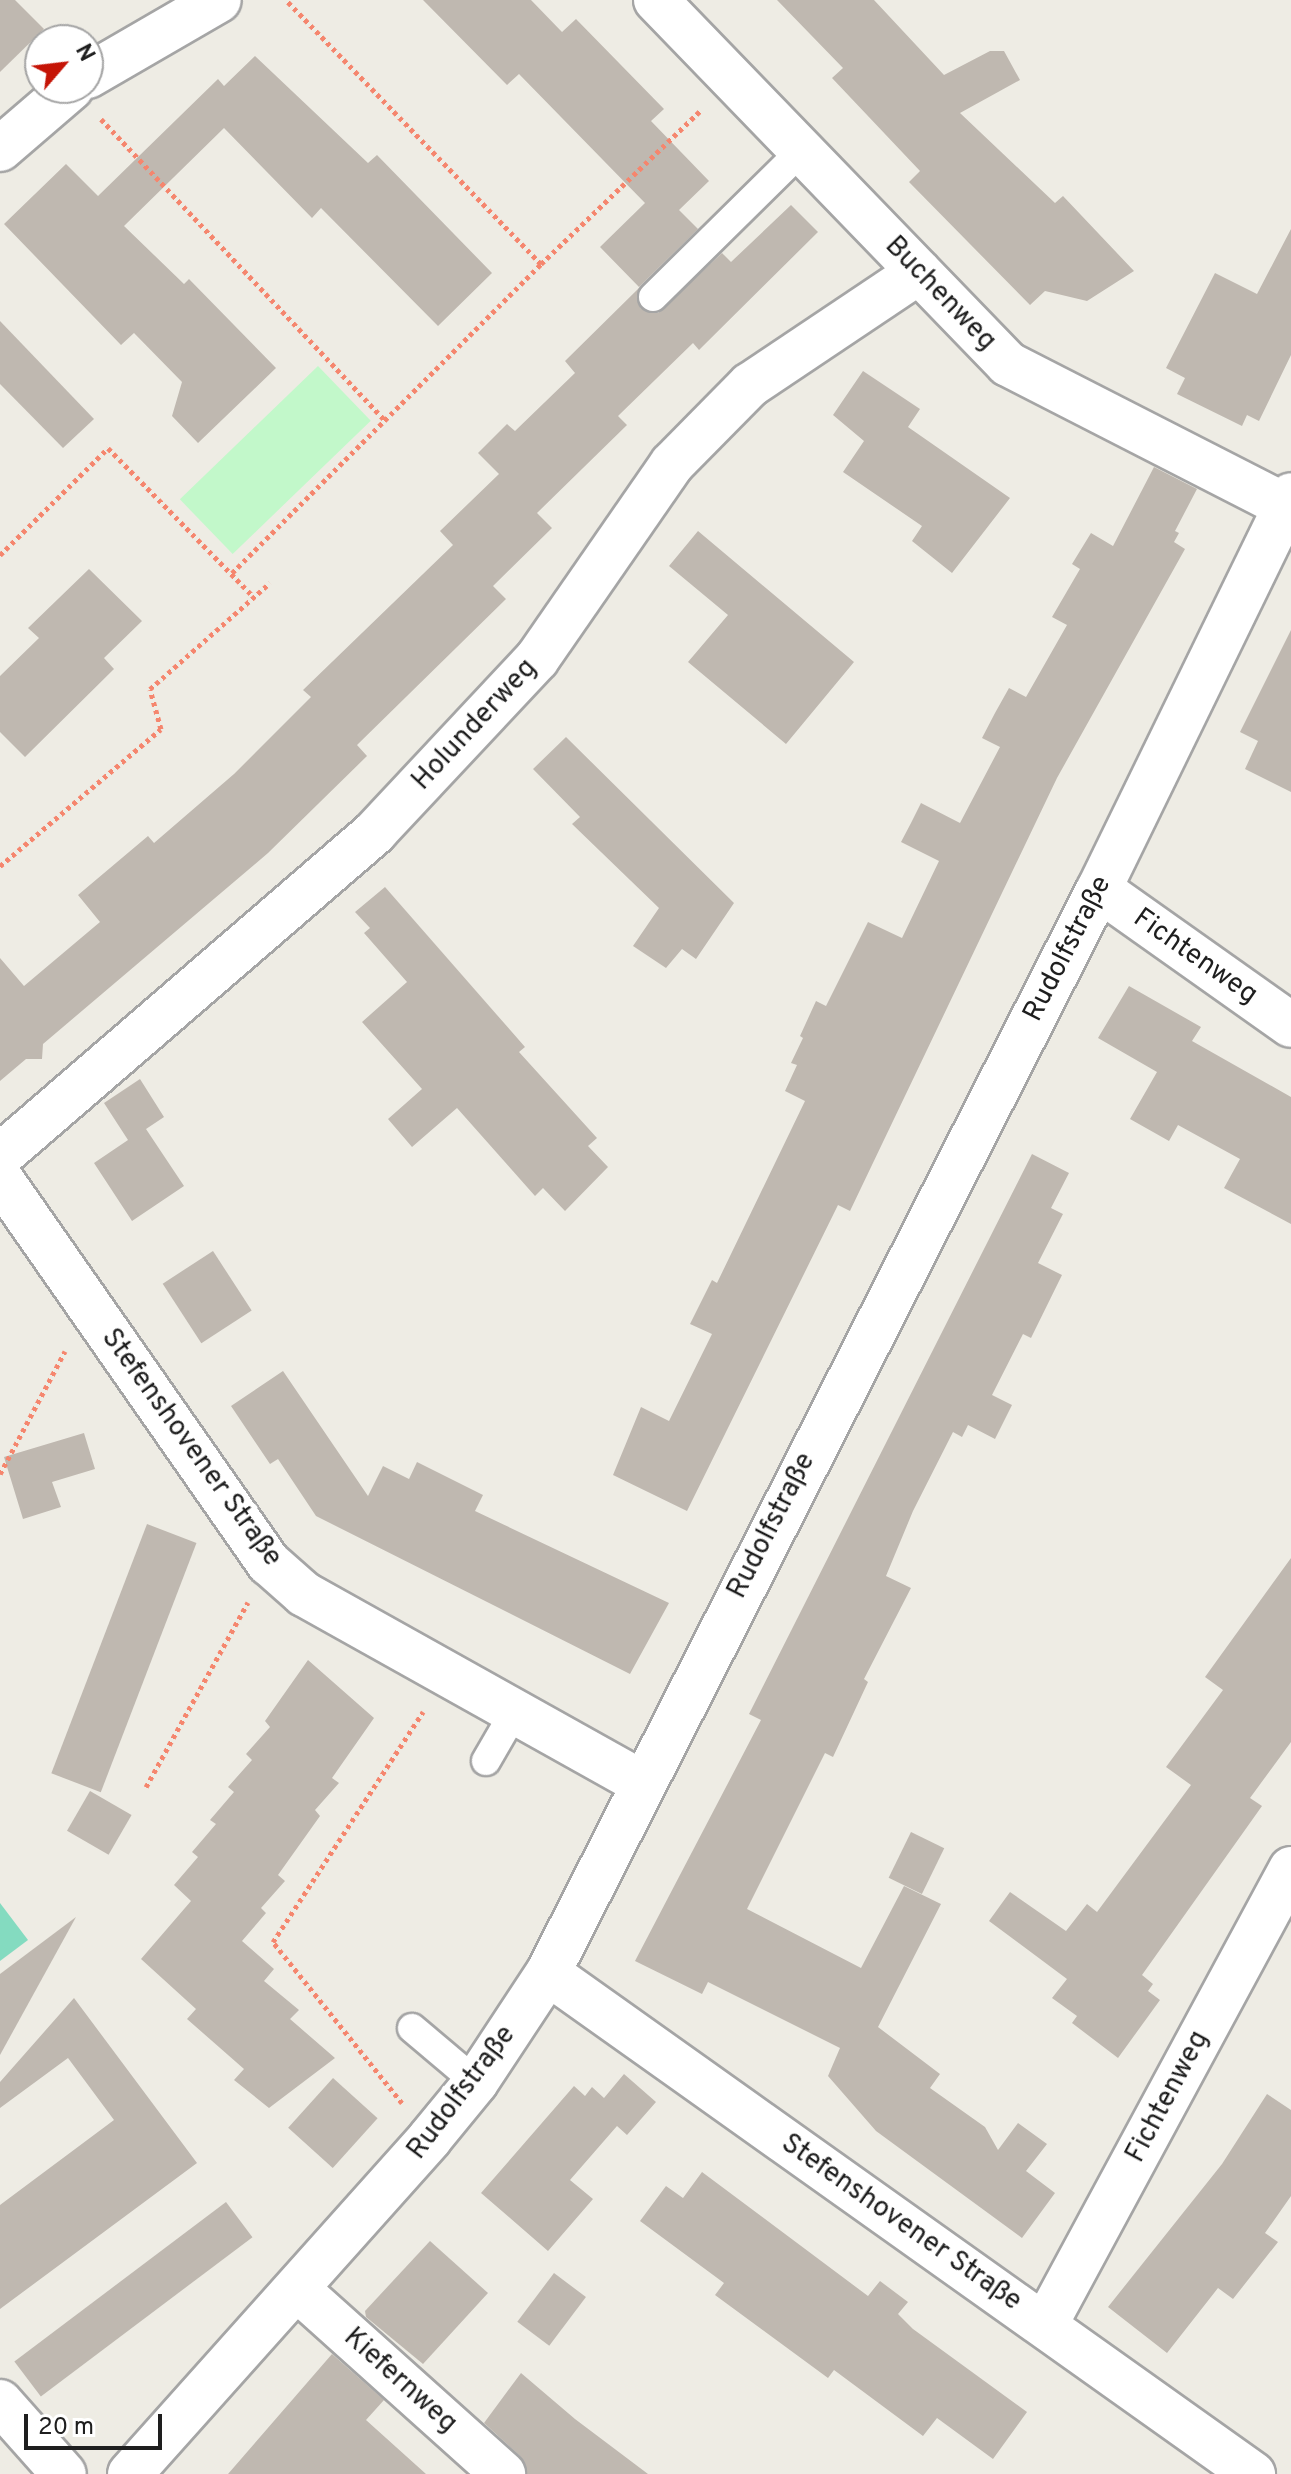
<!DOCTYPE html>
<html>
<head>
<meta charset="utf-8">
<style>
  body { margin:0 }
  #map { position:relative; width:1291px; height:2474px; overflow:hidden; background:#eeece4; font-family:Overpass,sans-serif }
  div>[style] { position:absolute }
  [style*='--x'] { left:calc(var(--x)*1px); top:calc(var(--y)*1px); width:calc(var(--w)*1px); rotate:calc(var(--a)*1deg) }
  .park>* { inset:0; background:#c2f8ca; transform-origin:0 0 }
  .pitch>* { inset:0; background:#84dbc0 }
  .building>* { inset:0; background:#bfb8b0; transform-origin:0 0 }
  .path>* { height:5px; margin-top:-2.5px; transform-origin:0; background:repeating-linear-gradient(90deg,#f5866e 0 4px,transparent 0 8px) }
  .roads { filter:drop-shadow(2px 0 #a5a5a5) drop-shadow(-2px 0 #a5a5a5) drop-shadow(0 2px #a5a5a5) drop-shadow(0 -2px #a5a5a5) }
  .lane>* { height:28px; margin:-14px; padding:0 14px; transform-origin:14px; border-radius:14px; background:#fff }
  .street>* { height:44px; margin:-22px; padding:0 22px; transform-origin:22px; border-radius:22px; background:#fff }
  span { translate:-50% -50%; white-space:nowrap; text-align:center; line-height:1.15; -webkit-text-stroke:8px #fff; paint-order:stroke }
  .street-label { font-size:28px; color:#1e1e1e }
  .north { position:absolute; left:24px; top:24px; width:80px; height:80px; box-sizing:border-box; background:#fff; border:2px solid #a5a5a5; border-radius:50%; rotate:62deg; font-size:22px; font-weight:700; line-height:32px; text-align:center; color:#1e1e1e }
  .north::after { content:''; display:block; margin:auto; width:28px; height:36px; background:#c51406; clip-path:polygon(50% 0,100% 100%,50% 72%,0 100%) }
  .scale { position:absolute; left:24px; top:2414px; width:138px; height:36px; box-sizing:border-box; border:4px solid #1e1e1e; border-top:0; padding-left:10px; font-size:24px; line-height:28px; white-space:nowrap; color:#1e1e1e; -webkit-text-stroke:6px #fff; paint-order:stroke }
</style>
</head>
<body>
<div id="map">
  <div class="park">
    <div style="left:318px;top:366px;width:76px;height:192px;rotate:46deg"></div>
  </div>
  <div class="pitch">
    <div style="clip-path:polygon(0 1903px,28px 1940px,0 1961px)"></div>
  </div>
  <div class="building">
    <div style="clip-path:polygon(0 0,15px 0,44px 29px,0 72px)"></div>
    <div style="clip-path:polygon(423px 0,531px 0,562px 32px,576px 19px,664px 109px,651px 121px,709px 181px,679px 210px,698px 229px,639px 287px,600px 247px,645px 203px,519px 74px,507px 85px)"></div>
    <div style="clip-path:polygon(777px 0,874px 0,944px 75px,990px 51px,1004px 51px,1020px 80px,960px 113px,1055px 203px,1063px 196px,1134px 271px,1087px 301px,1045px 291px,1030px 305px,909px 182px,920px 171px,832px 78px,843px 68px)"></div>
    <div style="clip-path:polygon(255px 56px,368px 163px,377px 155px,492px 273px,438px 326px,321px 208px,312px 218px,224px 128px,124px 226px,184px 284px,189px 279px,276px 368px,198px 443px,172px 416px,182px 382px,134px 333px,121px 345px,4px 224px,66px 164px,98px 196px,218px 79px,224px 86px)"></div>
    <div style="clip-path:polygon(791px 205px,818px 232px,699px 350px,693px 343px,618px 416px,627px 425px,537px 513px,552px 528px,493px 586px,506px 599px,357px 745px,367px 756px,268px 853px,43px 1044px,42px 1059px,26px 1059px,0 1081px,0 958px,24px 986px,100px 922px,78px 895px,148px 836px,154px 843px,234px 774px,311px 697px,303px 690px,453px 545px,440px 531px,499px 474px,478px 453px,507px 424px,515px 431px,575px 373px,565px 361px,639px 288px,640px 308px,658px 313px,722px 253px,731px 262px)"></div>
    <div style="clip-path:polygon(1291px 229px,1291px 355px,1259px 421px,1247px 415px,1242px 426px,1177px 394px,1185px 378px,1166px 368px,1215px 273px,1257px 294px)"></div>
    <div style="clip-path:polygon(0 321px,94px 419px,63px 448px,0 384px)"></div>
    <div style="clip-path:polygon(863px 371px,920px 409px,908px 427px,1010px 498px,952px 573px,912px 541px,922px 526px,843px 472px,864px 441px,833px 415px)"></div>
    <div style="clip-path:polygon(1154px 467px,1197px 489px,1175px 531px,1179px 533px,1174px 542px,1185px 549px,1057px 778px,850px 1211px,838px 1205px,687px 1511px,613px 1475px,641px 1407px,669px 1421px,712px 1334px,690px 1324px,712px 1280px,717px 1283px,805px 1101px,785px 1091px,797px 1065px,791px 1063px,803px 1038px,800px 1036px,816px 1001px,826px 1006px,868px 922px,902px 938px,939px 861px,901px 842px,911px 823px,921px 803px,960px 823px,1000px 747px,982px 738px,995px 713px,1009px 688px,1026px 697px,1067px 625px,1052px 617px,1080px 569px,1072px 564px,1091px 533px,1113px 546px)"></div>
    <div style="clip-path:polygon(698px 531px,854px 662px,786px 744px,688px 662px,728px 615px,669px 566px)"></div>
    <div style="clip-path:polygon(89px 569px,142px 621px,104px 658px,114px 669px,25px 757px,0 732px,0 676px,39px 638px,28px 628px)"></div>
    <div style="clip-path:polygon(1291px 630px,1291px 792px,1245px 769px,1258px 741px,1240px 732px)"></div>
    <div style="clip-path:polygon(566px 737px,734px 903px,696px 959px,682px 949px,666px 968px,633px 946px,659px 908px,572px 824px,580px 817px,533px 769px)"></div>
    <div style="clip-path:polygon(385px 887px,525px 1047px,519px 1052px,597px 1138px,588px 1146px,608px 1167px,565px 1211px,543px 1188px,535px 1196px,457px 1108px,412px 1147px,388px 1119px,422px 1089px,362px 1022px,407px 982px,364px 933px,370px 928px,355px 912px)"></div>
    <div style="clip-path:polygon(1129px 986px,1201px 1027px,1192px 1041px,1291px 1097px,1291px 1224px,1224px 1188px,1240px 1159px,1178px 1125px,1169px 1141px,1130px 1119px,1157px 1072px,1098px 1038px)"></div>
    <div style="clip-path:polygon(140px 1079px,164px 1117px,146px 1129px,184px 1186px,132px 1221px,94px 1163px,128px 1140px,104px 1103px)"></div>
    <div style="clip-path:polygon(1032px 1154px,1069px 1173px,1051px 1208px,1063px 1214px,1038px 1263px,1062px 1275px,1031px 1338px,1023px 1334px,992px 1395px,1012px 1405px,995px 1439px,968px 1425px,962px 1437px,953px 1432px,913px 1511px,886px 1576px,911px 1588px,864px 1679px,868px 1682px,833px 1757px,825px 1753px,747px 1909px,861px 1968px,904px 1886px,941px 1904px,878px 2027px,940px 2074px,930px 2088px,985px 2127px,998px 2150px,1018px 2123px,1047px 2144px,1026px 2171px,1055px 2193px,1022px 2238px,876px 2131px,828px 2076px,840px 2048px,708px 1982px,702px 1994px,635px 1961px,761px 1720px,749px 1714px)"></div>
    <div style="left:213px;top:1251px;width:71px;height:60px;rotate:57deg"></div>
    <div style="clip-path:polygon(283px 1371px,368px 1496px,383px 1466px,409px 1479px,417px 1462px,483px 1495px,475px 1511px,669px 1603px,630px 1674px,316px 1516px,278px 1459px,270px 1464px,231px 1406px)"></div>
    <div style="clip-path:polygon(84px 1433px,95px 1469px,52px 1482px,61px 1507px,23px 1519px,4px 1457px)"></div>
    <div style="left:147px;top:1524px;width:53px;height:267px;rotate:21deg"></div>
    <div style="clip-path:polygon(1291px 1558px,1291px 1742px,1250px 1798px,1262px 1806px,1142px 1975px,1153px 1984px,1148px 1991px,1160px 2000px,1118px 2058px,1072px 2023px,1077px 2016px,1052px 1998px,1067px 1979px,989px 1921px,1010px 1892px,1066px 1931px,1087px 1904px,1097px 1912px,1191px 1785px,1166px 1767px,1223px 1690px,1205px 1677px)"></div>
    <div style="clip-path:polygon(308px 1660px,374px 1718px,332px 1778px,339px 1783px,315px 1810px,320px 1816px,278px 1875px,285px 1881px,261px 1908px,266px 1913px,242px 1941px,274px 1969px,264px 1981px,299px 2010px,290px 2019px,335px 2058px,269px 2108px,234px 2080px,244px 2069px,187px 2019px,196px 2009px,141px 1959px,191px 1901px,174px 1885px,198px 1857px,192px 1852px,216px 1824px,210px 1820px,234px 1792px,228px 1787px,252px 1760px,246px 1754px,270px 1727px,265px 1721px)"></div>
    <div style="left:90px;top:1791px;width:48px;height:46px;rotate:30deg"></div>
    <div style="left:911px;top:1832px;width:37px;height:51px;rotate:26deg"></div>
    <div style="clip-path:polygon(76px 1917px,0 2055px,0 1974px)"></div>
    <div style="clip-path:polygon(74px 1998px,197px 2163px,0 2309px,0 2205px,114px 2120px,68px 2058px,0 2108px,0 2082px)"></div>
    <div style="clip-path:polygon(624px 2074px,656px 2102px,627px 2135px,617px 2126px,570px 2180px,593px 2199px,548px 2251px,481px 2193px,574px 2086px,585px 2096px,592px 2087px,604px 2098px)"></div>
    <div style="left:333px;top:2078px;width:60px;height:67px;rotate:42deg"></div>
    <div style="clip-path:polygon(1267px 2094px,1291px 2110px,1291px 2196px,1265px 2233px,1278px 2242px,1233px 2299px,1218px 2288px,1167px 2353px,1108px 2307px,1222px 2164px)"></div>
    <div style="clip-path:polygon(702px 2172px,868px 2296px,880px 2281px,908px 2302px,898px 2314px,913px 2329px,1027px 2412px,993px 2459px,937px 2418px,923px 2436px,834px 2370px,828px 2378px,715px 2295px,724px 2283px,640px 2221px,666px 2186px,683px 2198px)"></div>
    <div style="left:226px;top:2202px;width:44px;height:265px;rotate:53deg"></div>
    <div style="clip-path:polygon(430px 2241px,488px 2293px,423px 2364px,366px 2317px,365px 2311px)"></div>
    <div style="left:554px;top:2273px;width:40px;height:61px;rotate:37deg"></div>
    <div style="clip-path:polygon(332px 2354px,384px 2400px,366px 2420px,426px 2474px,228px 2474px)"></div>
    <div style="clip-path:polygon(521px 2373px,575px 2419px,648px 2474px,527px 2474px,520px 2456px,484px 2423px)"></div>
  </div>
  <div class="path">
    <div style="--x:101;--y:119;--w:415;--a:46.7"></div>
    <div style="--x:541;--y:264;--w:223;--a:-43.9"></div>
    <div style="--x:0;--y:555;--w:152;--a:-44.7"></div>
    <div style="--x:108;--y:448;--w:207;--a:45.6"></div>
    <div style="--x:232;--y:573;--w:437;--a:-45"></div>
    <div style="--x:541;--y:264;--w:367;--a:-134"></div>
    <div style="--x:0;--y:866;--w:211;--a:-40.4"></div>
    <div style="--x:161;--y:729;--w:41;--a:-105.4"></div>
    <div style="--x:150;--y:689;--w:160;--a:-41.5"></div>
    <div style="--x:0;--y:1474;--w:139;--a:-62.1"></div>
    <div style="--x:146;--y:1787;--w:211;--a:-61.1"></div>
    <div style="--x:402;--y:2103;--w:206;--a:-128.7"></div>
    <div style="--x:273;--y:1942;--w:275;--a:-56.9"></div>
  </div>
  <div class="roads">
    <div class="lane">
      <div style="--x:653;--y:297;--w:209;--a:-44.6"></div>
      <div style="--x:486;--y:1761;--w:58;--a:-59.9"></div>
      <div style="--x:412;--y:2028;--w:84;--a:40.2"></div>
    </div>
    <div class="street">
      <div style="--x:656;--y:0;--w:506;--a:45.96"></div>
      <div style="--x:1008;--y:364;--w:312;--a:27.1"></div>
      <div style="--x:88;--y:76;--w:151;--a:-30.1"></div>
      <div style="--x:0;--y:149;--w:94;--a:-40.7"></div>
      <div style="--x:1099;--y:889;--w:235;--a:35.3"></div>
      <div style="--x:0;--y:1156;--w:496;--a:-40.8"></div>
      <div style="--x:375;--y:832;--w:237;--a:-46.9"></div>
      <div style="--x:537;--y:659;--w:237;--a:-55.3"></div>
      <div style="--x:672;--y:464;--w:111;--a:-45.4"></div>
      <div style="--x:750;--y:385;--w:203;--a:-33.8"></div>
      <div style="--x:0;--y:1178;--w:470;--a:55.1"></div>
      <div style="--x:269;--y:1563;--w:47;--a:41.5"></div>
      <div style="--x:304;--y:1594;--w:386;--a:29.2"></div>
      <div style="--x:548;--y:1973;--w:865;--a:35.4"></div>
      <div style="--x:297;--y:2289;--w:277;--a:41.9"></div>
      <div style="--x:1045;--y:2325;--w:518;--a:-61.65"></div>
      <div style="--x:0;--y:2402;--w:96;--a:48.4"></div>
      <div style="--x:130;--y:2474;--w:450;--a:-48.2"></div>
      <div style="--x:430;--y:2138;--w:72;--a:-50.6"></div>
      <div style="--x:476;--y:2082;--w:131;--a:-56.6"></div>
      <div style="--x:548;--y:1973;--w:1216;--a:-63.06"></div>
      <div style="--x:1099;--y:889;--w:438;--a:-64"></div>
    </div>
  </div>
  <div class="street-label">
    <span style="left:940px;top:294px;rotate:46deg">Buchenweg</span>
    <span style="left:475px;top:725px;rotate:-47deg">Holunderweg</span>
    <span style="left:1068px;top:949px;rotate:-63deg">Rudolfstraße</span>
    <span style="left:1195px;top:957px;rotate:35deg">Fichtenweg</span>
    <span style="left:191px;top:1448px;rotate:54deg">Stefenshovener Straße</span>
    <span style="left:772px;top:1526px;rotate:-63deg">Rudolfstraße</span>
    <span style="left:462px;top:2093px;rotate:-53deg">Rudolfstraße</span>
    <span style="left:1168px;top:2097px;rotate:-62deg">Fichtenweg</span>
    <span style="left:901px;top:2223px;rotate:35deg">Stefenshovener Straße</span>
    <span style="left:400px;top:2381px;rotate:42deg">Kiefernweg</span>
  </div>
  <div class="north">N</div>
  <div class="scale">20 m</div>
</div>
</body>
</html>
